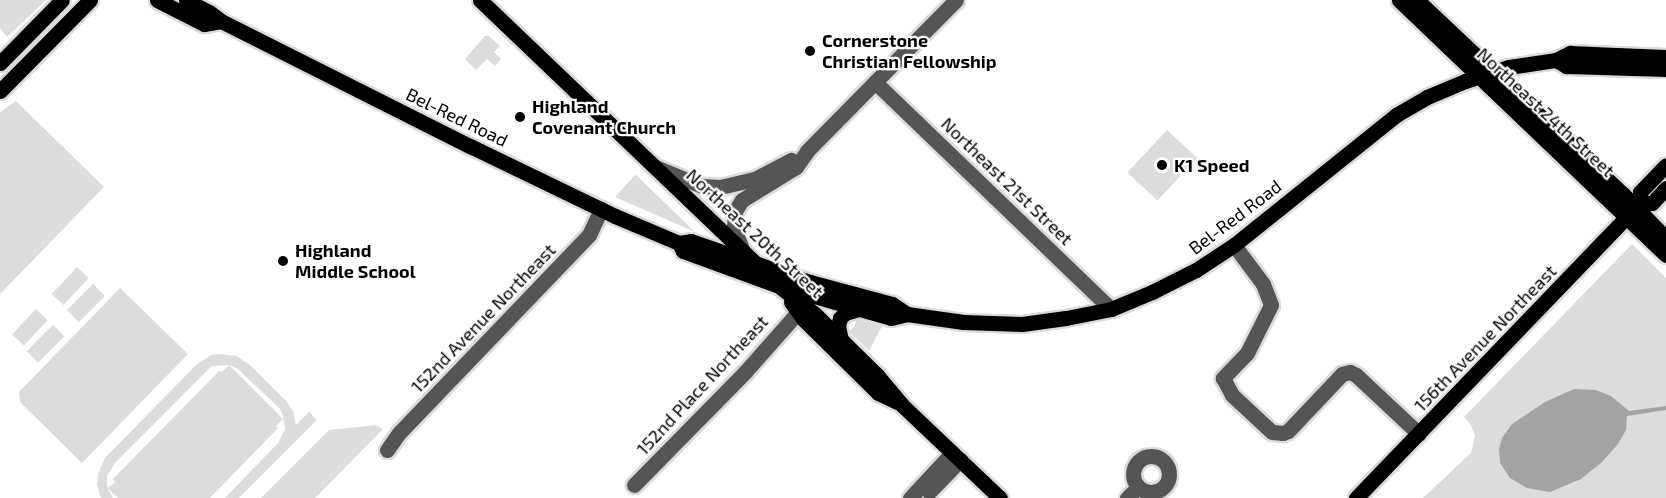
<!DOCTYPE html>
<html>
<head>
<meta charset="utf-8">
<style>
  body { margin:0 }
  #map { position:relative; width:1666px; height:498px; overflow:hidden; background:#fff; font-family:"Exo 2",sans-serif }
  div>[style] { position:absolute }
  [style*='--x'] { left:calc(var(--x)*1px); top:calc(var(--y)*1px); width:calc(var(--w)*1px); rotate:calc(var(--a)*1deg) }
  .green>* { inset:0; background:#dcdcdc; transform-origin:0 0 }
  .water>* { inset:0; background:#a3a3a3 }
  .roads { filter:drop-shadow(2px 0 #dbdbdb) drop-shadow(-2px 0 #dbdbdb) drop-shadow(0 2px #dbdbdb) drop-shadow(0 -2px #dbdbdb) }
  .minor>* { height:15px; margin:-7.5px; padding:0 7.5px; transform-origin:7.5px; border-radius:7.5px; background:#555 }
  .minor>.ring { margin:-7.5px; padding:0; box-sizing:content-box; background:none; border:15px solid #555; border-radius:50% }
  .major>* { height:15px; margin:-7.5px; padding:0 7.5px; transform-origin:7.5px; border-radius:7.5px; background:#000 }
  .dots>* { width:16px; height:16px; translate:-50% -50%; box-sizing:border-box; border:3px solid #fff; border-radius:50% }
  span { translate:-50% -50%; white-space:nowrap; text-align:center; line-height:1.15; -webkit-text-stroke:4.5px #fff; paint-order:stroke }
  .poi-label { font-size:18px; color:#000; font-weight:700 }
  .left { translate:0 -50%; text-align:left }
  .street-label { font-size:18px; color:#000 }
</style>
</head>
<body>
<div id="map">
  <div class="green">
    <div style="clip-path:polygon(0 0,46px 0,7px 37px,0 28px)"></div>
    <div style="clip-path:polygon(485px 36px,489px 36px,500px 46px,494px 52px,501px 59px,495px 66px,487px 59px,476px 70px,465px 59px)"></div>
    <div style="clip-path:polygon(16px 101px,104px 187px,0 294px,0 112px)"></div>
    <div style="left:1167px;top:130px;width:41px;height:58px;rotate:43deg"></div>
    <div style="clip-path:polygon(636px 174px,636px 175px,695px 232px,615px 197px)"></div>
    <div style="clip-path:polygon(1632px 244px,1666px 278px,1666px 498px,1423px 498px,1471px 453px,1475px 436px,1471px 425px,1464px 417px)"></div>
    <div style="left:77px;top:267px;width:16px;height:37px;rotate:43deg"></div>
    <div style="left:93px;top:284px;width:17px;height:37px;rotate:45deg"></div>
    <div style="clip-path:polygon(120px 288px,188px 354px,82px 463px,20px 402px,19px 392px)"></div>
    <div style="left:36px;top:309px;width:16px;height:35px;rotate:43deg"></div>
    <div style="clip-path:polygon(856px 319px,882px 326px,869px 351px,849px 332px,855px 326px)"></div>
    <div style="left:53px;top:325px;width:16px;height:37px;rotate:45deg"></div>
    <div style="clip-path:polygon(219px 354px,237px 356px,251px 366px,286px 401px,293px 411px,296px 425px,309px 412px,317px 420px,239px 498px,225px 498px,278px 443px,285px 429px,283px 416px,280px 409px,238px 369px,229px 365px,283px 419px,276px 426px,278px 428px,210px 498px,118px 498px,108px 488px,115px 482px,113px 479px,219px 371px,222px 372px,229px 365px,212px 366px,115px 463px,107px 476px,107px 484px,108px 489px,113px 498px,101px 498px,97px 485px,98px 474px,105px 458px,196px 365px,211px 355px)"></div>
    <div style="clip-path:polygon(376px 425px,383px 429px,315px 498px,261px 498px,329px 430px)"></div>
  </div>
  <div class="water">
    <div style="clip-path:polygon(1574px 389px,1596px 390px,1611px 396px,1629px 411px,1666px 406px,1666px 410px,1627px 416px,1626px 430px,1618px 444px,1602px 462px,1581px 479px,1550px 492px,1527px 488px,1510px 478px,1500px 463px,1499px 449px,1502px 438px,1512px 424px,1545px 402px)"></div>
  </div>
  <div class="roads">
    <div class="minor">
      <div style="--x:875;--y:82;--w:327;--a:43.9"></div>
      <div style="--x:655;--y:167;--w:51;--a:22"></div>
      <div style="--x:702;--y:186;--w:18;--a:3"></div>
      <div style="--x:720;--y:187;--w:36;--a:-13"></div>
      <div style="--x:755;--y:179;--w:41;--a:-27.8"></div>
      <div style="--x:1234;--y:245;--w:49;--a:53.4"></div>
      <div style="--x:1263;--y:284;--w:22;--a:69"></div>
      <div style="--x:1271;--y:305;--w:54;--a:116.6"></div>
      <div style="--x:1247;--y:353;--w:35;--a:134"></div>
      <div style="--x:1223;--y:378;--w:19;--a:62"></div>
      <div style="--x:1232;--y:395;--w:54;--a:42.8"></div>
      <div style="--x:1272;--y:432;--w:11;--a:5"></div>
      <div style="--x:1283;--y:433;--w:5;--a:-22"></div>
      <div style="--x:1288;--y:431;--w:79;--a:-46.5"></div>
      <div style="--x:1342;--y:374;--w:8;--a:-14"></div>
      <div style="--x:1350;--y:372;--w:7;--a:27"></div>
      <div style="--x:1356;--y:375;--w:86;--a:43.1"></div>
      <div style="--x:742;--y:249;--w:22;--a:-111"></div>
      <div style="--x:734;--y:228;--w:17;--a:-87"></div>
      <div style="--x:735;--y:211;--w:13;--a:-58"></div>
      <div style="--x:742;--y:200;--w:63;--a:-31.4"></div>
      <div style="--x:796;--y:167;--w:19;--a:-55"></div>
      <div style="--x:807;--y:151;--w:212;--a:-45.4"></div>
      <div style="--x:387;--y:450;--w:21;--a:-55"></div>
      <div style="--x:399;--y:433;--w:274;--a:-46.2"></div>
      <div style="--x:589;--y:235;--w:29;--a:-65"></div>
      <div class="ring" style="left:1133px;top:456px;width:21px;height:21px"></div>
      <div style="--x:634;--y:485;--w:158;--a:-45.5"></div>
      <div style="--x:745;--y:372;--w:80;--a:-48.5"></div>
      <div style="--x:929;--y:492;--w:45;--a:-45.9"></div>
      <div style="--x:910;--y:498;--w:62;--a:-47"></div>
      <div style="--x:1127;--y:498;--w:16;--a:-45"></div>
    </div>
    <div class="major">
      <div style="--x:157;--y:0;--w:53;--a:27.1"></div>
      <div style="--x:204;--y:24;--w:17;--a:-10"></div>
      <div style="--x:186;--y:0;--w:26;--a:28"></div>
      <div style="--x:209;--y:12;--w:15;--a:37"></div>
      <div style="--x:221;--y:21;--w:279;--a:26.7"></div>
      <div style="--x:470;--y:146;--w:161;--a:25.8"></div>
      <div style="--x:615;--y:216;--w:69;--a:22.9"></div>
      <div style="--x:679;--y:243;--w:9;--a:63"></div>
      <div style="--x:683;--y:251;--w:102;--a:20"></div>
      <div style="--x:779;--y:286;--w:116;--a:15.9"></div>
      <div style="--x:891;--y:318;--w:16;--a:-14"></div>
      <div style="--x:907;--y:314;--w:57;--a:8.1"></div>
      <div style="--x:963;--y:322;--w:59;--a:1.9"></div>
      <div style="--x:1022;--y:324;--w:44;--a:-7.8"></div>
      <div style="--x:1066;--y:318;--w:46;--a:-11.3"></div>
      <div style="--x:1111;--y:309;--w:44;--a:-22.5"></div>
      <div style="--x:1152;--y:292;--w:49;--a:-26.6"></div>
      <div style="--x:1196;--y:270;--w:45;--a:-33.3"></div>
      <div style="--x:1234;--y:245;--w:208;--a:-38.7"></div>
      <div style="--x:1396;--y:115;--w:36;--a:-30"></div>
      <div style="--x:1427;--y:97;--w:41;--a:-22.8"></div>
      <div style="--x:1465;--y:81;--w:46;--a:-17.7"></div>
      <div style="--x:1509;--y:67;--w:48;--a:-8.5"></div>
      <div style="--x:1556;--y:60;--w:16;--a:-27"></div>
      <div style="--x:1570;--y:53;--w:96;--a:2.4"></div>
      <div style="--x:480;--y:0;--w:414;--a:43.7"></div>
      <div style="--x:779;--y:286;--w:47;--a:38.1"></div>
      <div style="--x:816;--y:315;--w:86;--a:44.5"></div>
      <div style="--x:877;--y:375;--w:39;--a:50"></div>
      <div style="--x:902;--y:405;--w:135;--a:43.5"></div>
      <div style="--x:1399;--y:0;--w:369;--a:43.7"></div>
      <div style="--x:1417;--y:0;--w:283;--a:43.3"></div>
      <div style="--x:1623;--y:194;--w:62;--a:45.7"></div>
      <div style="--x:1556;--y:60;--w:12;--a:31"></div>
      <div style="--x:1566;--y:66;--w:100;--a:1.7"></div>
      <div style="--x:0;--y:63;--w:88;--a:-45.5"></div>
      <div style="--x:0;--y:91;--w:128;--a:-45.3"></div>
      <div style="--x:1640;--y:203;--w:11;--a:-90"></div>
      <div style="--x:1640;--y:192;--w:37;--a:-46"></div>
      <div style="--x:679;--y:243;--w:12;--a:-9"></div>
      <div style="--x:691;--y:241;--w:126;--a:19"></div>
      <div style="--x:810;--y:282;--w:85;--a:15"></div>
      <div style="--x:892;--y:304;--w:18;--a:34"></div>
      <div style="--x:791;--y:302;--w:22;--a:54"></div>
      <div style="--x:804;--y:320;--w:104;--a:44.6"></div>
      <div style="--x:878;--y:393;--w:21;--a:25"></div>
      <div style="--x:841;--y:340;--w:14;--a:-102"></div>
      <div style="--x:838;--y:326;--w:8;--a:-76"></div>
      <div style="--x:840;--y:318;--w:7;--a:-45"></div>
      <div style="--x:845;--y:313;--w:15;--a:-16"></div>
      <div style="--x:1356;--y:498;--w:404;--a:-46.1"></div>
      <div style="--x:1636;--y:207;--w:6;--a:-45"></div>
      <div style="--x:1640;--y:203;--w:12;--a:0"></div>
      <div style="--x:1652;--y:203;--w:21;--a:-47"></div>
    </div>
  </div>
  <div class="dots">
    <div style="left:810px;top:51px;background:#000"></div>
    <div style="left:520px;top:117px;background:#000"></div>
    <div style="left:1162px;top:165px;background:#000"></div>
    <div style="left:283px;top:261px;background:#000"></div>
  </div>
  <div class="poi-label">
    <span class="left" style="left:822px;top:51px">Cornerstone<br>Christian Fellowship</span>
    <span class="left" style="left:532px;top:117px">Highland<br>Covenant Church</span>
    <span class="left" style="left:1174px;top:165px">K1 Speed</span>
    <span class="left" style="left:295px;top:261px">Highland<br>Middle School</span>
  </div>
  <div class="street-label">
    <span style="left:1546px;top:112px;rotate:43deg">Northeast 24th Street</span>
    <span style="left:457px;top:117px;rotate:26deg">Bel-Red Road</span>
    <span style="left:1007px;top:181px;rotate:44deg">Northeast 21st Street</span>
    <span style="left:1235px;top:217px;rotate:-37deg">Bel-Red Road</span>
    <span style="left:755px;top:233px;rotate:43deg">Northeast 20th Street</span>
    <span style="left:483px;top:318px;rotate:-46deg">152nd Avenue Northeast</span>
    <span style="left:1485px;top:338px;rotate:-46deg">156th Avenue Northeast</span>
    <span style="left:702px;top:385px;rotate:-47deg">152nd Place Northeast</span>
  </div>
</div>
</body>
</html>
